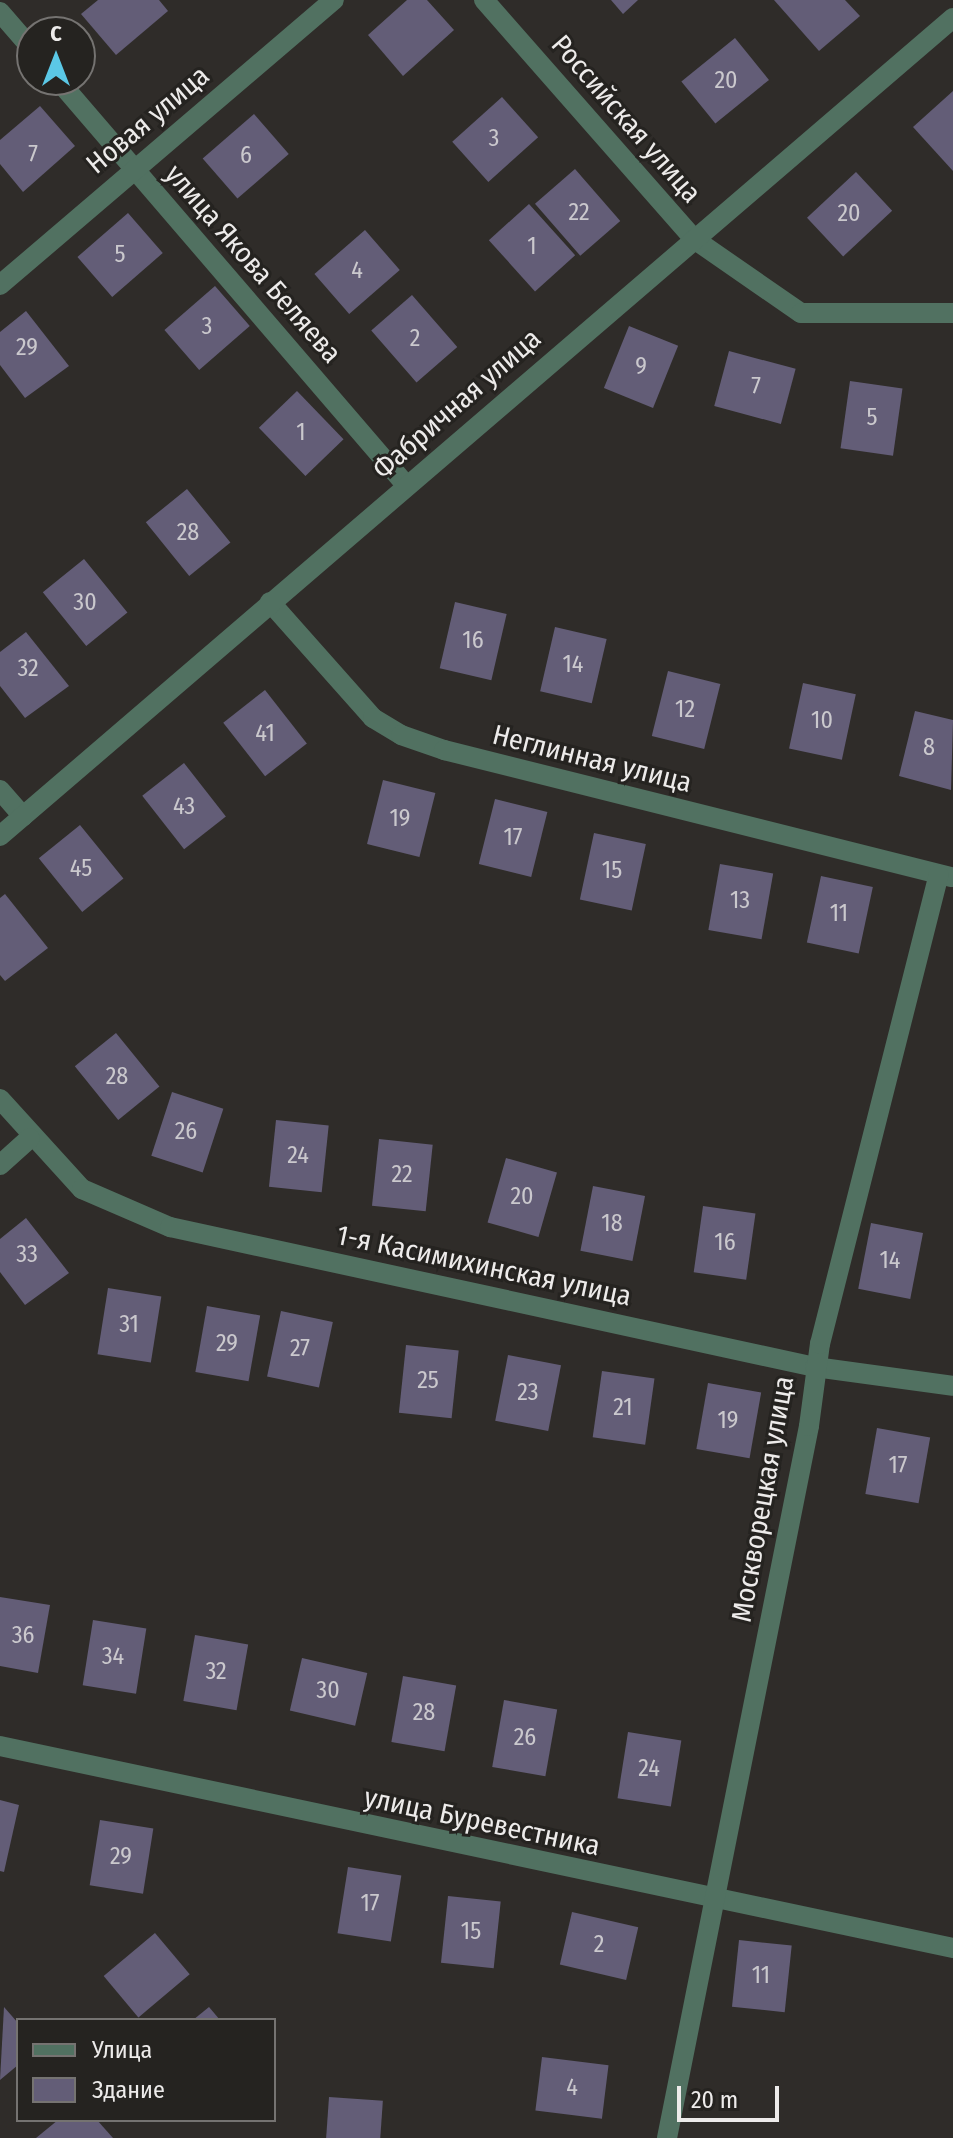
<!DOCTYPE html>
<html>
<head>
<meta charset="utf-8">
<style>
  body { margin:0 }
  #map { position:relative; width:953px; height:2138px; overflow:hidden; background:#2f2c29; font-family:"Fira Sans Condensed",sans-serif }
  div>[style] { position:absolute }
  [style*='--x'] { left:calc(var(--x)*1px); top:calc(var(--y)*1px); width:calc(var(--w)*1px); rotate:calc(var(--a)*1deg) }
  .building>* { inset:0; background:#635d77; transform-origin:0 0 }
  .street>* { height:20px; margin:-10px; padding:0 10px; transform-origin:10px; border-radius:10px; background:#517161 }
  span { translate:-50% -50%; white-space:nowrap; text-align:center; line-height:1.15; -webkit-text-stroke:6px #252320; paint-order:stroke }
  .number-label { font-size:24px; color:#cac8cd }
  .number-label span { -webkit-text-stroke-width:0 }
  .street-label { font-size:28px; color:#edebea }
  .legend { position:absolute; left:16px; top:2018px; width:260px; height:104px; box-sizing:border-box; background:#252320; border:2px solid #757371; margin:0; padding:10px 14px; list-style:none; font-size:24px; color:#edebea }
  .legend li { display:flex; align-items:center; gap:16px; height:40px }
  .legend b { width:40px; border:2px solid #757371 }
  .north { position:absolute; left:16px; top:16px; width:80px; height:80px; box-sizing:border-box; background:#252320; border:2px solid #757371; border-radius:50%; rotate:0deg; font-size:22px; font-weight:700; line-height:32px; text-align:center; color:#edebea }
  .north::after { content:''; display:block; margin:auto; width:28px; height:36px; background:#5bc8e6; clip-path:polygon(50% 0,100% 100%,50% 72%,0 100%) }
  .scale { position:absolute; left:677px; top:2086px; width:102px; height:36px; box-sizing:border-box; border:4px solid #edebea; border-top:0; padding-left:10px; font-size:24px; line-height:28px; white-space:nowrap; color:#edebea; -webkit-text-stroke:6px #252320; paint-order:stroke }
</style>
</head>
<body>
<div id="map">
  <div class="building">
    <div style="clip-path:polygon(98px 0,159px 0,168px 11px,116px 55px,81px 14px)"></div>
    <div style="clip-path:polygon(407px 0,427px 0,454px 30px,403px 76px,368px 35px)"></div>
    <div style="clip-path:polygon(611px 0,638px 0,623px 14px)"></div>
    <div style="clip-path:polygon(774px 0,845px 0,860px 16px,819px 51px)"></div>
    <div style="left:735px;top:38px;width:54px;height:69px;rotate:51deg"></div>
    <div style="clip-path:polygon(953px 91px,953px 171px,913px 127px)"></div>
    <div style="left:502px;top:97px;width:54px;height:67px;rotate:48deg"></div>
    <div style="clip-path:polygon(40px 106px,75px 146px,23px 192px,0 164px,0 140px)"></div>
    <div style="left:254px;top:114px;width:53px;height:68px;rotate:49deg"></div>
    <div style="left:575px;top:169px;width:69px;height:53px;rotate:49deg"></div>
    <div style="left:856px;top:172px;width:53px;height:67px;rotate:47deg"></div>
    <div style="left:529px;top:204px;width:69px;height:54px;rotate:48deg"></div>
    <div style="left:128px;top:213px;width:53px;height:67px;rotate:49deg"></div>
    <div style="left:365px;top:230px;width:53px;height:67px;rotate:49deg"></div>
    <div style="left:215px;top:286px;width:53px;height:67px;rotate:49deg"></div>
    <div style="left:412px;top:295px;width:69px;height:54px;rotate:49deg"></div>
    <div style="clip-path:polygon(26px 311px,69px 366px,25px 398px,0 365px,0 332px)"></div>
    <div style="left:629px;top:326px;width:53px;height:67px;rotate:22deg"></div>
    <div style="left:729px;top:351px;width:69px;height:57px;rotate:15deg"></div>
    <div style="left:850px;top:381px;width:53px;height:68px;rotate:8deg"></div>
    <div style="left:297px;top:391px;width:67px;height:53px;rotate:46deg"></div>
    <div style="left:187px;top:489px;width:69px;height:53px;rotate:51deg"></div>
    <div style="left:84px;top:559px;width:69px;height:53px;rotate:51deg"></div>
    <div style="left:455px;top:602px;width:53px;height:68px;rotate:13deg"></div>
    <div style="left:555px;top:627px;width:53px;height:66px;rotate:13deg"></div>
    <div style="clip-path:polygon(26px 632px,69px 686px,25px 718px,0 686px,0 652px)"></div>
    <div style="left:668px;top:671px;width:54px;height:67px;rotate:14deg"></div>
    <div style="left:803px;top:683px;width:54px;height:67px;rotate:12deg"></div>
    <div style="left:265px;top:690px;width:68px;height:53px;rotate:52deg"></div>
    <div style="clip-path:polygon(915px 711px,953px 720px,951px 790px,899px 776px)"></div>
    <div style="left:184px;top:763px;width:68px;height:53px;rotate:52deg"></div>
    <div style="left:383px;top:780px;width:54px;height:66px;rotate:14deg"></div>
    <div style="left:495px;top:799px;width:54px;height:67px;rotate:14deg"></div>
    <div style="left:80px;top:825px;width:69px;height:53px;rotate:51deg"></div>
    <div style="left:594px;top:833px;width:53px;height:68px;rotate:12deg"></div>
    <div style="left:720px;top:864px;width:54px;height:67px;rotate:10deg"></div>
    <div style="left:821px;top:876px;width:53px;height:68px;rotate:12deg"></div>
    <div style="clip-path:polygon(5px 894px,48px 948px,5px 981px,0 975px,0 898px)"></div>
    <div style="left:116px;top:1033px;width:69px;height:53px;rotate:51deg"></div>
    <div style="left:172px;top:1092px;width:54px;height:67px;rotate:18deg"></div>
    <div style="left:276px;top:1120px;width:53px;height:67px;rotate:6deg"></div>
    <div style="left:379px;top:1139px;width:54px;height:67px;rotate:6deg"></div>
    <div style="left:506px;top:1158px;width:53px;height:67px;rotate:16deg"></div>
    <div style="left:593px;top:1186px;width:53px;height:66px;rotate:11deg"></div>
    <div style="left:703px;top:1206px;width:53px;height:67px;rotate:8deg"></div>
    <div style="clip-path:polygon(26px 1218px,69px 1273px,25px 1305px,0 1272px,0 1239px)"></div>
    <div style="left:871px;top:1223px;width:53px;height:67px;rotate:11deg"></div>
    <div style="left:108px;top:1288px;width:54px;height:67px;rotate:9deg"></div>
    <div style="left:207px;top:1306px;width:54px;height:67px;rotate:10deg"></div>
    <div style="left:281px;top:1311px;width:53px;height:67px;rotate:12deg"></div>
    <div style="left:406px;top:1345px;width:53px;height:68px;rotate:6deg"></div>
    <div style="left:508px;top:1355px;width:54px;height:67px;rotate:11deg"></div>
    <div style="left:602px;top:1371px;width:53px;height:67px;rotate:8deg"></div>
    <div style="left:708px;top:1383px;width:54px;height:67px;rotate:10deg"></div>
    <div style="left:877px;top:1428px;width:54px;height:67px;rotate:10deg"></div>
    <div style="clip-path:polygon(0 1597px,50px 1605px,38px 1673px,0 1666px)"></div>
    <div style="left:93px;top:1620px;width:54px;height:66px;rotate:9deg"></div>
    <div style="left:195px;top:1635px;width:54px;height:67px;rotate:10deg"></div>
    <div style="left:302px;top:1658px;width:67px;height:54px;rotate:13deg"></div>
    <div style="left:403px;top:1676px;width:54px;height:67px;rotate:10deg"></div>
    <div style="left:504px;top:1700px;width:54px;height:68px;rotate:10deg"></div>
    <div style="left:628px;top:1732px;width:54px;height:67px;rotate:9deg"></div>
    <div style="clip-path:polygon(0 1800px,19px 1805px,4px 1872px,0 1871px)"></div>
    <div style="left:100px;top:1820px;width:54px;height:66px;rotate:9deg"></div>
    <div style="left:348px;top:1867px;width:54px;height:67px;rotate:9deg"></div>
    <div style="left:448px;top:1896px;width:53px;height:67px;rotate:6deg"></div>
    <div style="left:572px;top:1912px;width:68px;height:54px;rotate:13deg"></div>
    <div style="left:155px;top:1933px;width:54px;height:67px;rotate:50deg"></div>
    <div style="left:739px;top:1940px;width:53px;height:67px;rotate:6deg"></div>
    <div style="clip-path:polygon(4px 2007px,18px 2023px,18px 2065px,0 2080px)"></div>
    <div style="clip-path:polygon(209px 2007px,220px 2020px,193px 2020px)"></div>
    <div style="left:542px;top:2057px;width:67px;height:54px;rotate:7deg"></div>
    <div style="left:329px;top:2097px;width:54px;height:41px;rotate:4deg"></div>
    <div style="clip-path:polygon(58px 2120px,97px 2120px,113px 2138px,36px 2138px)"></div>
  </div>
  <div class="street">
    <div style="--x:484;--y:0;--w:318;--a:48.7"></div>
    <div style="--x:694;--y:239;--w:130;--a:34.7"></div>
    <div style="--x:801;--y:313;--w:152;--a:0"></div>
    <div style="--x:0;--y:12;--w:49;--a:49.1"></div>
    <div style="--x:58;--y:80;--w:534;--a:49.33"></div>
    <div style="--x:0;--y:285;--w:439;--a:-40.5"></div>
    <div style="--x:270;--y:602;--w:155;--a:48.4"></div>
    <div style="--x:373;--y:718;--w:33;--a:31"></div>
    <div style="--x:401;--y:735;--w:46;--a:19.2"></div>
    <div style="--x:444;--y:750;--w:523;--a:14.06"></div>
    <div style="--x:0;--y:790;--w:35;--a:49"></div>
    <div style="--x:0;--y:836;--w:1256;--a:-40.64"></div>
    <div style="--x:0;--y:1099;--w:122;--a:47.7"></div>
    <div style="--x:82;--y:1189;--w:96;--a:23.4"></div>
    <div style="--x:170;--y:1227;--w:660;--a:12.25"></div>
    <div style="--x:815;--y:1367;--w:139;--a:7.8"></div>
    <div style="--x:0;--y:1165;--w:40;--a:-42"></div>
    <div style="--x:0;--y:1746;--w:974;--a:11.97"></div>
    <div style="--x:667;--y:2138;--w:726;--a:-78.72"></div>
    <div style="--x:809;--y:1426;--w:83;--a:-82.4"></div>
    <div style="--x:820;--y:1344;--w:484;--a:-75.8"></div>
  </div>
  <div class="number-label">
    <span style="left:726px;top:81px">20</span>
    <span style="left:494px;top:139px">3</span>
    <span style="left:33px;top:155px">7</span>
    <span style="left:246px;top:156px">6</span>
    <span style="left:579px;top:213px">22</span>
    <span style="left:849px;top:214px">20</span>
    <span style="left:532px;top:247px">1</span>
    <span style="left:120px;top:255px">5</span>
    <span style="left:357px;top:271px">4</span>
    <span style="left:207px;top:327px">3</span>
    <span style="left:415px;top:339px">2</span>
    <span style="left:27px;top:348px">29</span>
    <span style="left:641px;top:367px">9</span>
    <span style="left:756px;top:387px">7</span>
    <span style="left:872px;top:418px">5</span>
    <span style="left:301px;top:433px">1</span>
    <span style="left:188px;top:533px">28</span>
    <span style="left:85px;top:603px">30</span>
    <span style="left:473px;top:641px">16</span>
    <span style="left:573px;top:665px">14</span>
    <span style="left:28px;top:669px">32</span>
    <span style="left:685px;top:710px">12</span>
    <span style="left:822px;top:721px">10</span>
    <span style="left:265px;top:734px">41</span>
    <span style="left:929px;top:748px">8</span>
    <span style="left:184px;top:807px">43</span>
    <span style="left:400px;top:819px">19</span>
    <span style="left:513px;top:838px">17</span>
    <span style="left:81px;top:869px">45</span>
    <span style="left:612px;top:871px">15</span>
    <span style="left:740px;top:901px">13</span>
    <span style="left:839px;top:914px">11</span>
    <span style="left:117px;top:1077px">28</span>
    <span style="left:186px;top:1132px">26</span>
    <span style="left:298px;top:1156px">24</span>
    <span style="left:402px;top:1175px">22</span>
    <span style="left:522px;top:1197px">20</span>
    <span style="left:612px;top:1224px">18</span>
    <span style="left:725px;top:1243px">16</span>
    <span style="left:27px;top:1255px">33</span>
    <span style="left:890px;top:1261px">14</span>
    <span style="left:129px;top:1325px">31</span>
    <span style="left:227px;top:1344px">29</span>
    <span style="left:300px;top:1349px">27</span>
    <span style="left:428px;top:1381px">25</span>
    <span style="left:528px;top:1393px">23</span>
    <span style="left:623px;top:1408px">21</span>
    <span style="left:728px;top:1421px">19</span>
    <span style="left:898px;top:1466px">17</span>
    <span style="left:23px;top:1636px">36</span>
    <span style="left:113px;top:1657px">34</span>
    <span style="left:216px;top:1672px">32</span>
    <span style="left:328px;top:1691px">30</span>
    <span style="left:424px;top:1713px">28</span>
    <span style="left:525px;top:1738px">26</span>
    <span style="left:649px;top:1769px">24</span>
    <span style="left:121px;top:1857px">29</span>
    <span style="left:370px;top:1904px">17</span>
    <span style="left:471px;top:1932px">15</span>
    <span style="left:599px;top:1945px">2</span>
    <span style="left:761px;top:1976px">11</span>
    <span style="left:572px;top:2088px">4</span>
  </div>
  <div class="street-label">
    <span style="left:626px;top:119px;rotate:49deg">Российская улица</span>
    <span style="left:148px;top:120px;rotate:-40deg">Новая улица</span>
    <span style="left:253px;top:264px;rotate:49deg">улица Якова Беляева</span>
    <span style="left:457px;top:404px;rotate:-41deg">Фабричная улица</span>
    <span style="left:592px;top:759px;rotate:14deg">Неглинная улица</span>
    <span style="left:484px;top:1266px;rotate:12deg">1-я Касимихинская улица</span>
    <span style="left:763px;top:1499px;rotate:-80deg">Москворецкая улица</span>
    <span style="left:482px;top:1822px;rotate:12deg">улица Буревестника</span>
  </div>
  <ul class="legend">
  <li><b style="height:10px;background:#517161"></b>Улица</li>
  <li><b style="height:22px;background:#635d77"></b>Здание</li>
  </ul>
  <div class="north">С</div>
  <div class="scale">20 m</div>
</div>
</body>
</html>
